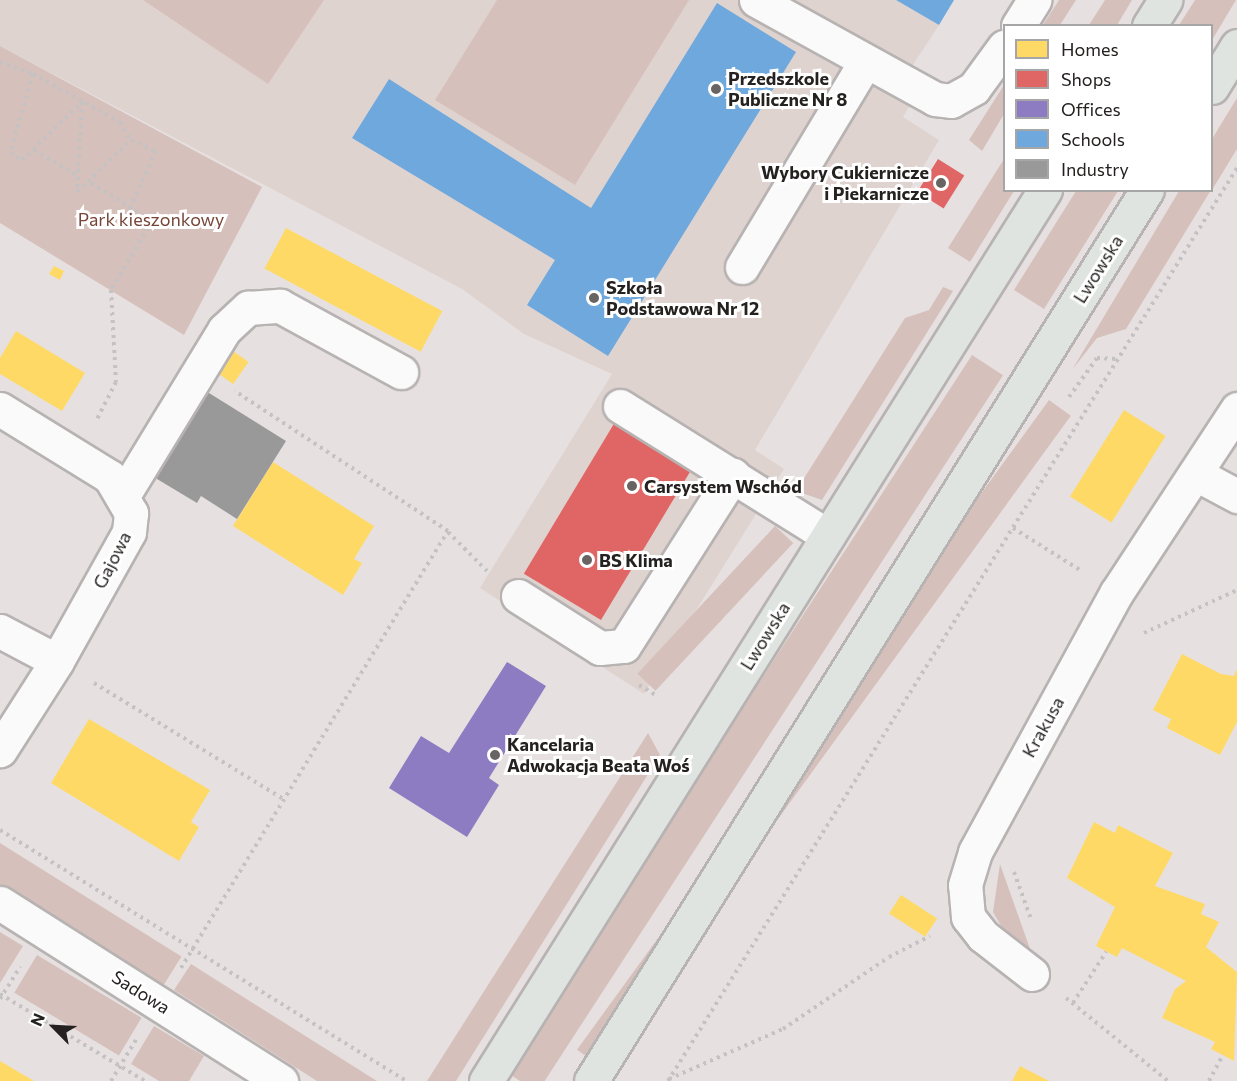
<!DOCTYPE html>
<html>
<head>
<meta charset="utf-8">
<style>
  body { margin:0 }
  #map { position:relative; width:1237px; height:1081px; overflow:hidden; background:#e6e1e0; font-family:Commissioner,sans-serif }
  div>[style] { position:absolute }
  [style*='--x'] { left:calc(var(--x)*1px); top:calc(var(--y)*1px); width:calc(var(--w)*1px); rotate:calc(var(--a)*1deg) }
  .built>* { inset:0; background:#dfd3d0 }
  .green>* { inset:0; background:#d6c0bb; transform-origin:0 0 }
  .homes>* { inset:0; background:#ffd966; transform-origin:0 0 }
  .shops>* { inset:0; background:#e06666; transform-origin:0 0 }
  .offices>* { inset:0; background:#8e7cc3 }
  .schools>* { inset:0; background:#6fa8dc }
  .industry>* { inset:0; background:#999 }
  .path>* { height:4px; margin-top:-2px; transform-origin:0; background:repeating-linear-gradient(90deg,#c4c2c2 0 3px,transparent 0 7.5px) }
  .roads { filter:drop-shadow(2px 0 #b7b3b2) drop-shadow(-2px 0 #b7b3b2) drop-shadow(0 2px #b7b3b2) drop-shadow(0 -2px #b7b3b2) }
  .minor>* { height:33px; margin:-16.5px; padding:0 16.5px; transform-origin:16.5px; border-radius:16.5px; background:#fbfafa }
  .major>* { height:33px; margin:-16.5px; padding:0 16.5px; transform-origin:16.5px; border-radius:16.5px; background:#dfe4e1 }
  .dots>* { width:16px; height:16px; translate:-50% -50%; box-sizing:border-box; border:3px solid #fff; border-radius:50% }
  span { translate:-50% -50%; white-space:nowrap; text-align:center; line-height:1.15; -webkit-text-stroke:6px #fff; paint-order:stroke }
  .poi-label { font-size:18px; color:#242120; font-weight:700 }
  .left { translate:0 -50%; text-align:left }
  .right { translate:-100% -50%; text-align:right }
  .park-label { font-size:18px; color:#774437 }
  .street-label { font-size:18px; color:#242120 }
  .legend { position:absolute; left:1003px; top:24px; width:210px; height:168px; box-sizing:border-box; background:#fff; border:2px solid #a7a6a6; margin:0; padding:8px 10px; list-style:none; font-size:18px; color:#242120 }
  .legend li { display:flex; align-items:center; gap:12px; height:30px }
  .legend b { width:30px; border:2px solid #a7a6a6 }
  .north { position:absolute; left:24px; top:997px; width:60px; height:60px; -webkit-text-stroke:4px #fff; paint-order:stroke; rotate:294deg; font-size:16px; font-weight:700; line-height:24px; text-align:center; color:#242120 }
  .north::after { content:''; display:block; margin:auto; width:21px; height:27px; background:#242120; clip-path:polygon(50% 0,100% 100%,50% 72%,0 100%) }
</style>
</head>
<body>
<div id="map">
  <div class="built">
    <div style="clip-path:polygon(0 0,896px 0,939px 25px,907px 74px,923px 83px,903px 117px,939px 140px,755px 450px,784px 469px,644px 694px,480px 588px,612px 374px,524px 334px,462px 289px,0 46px)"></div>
  </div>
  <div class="green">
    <div style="clip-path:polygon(143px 0,324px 0,268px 84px)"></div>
    <div style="clip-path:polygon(497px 0,689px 0,575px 185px,435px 100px)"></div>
    <div style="clip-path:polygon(1059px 0,1076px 0,1060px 25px,1043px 25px)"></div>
    <div style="clip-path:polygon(1105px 0,1132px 0,1117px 25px,1089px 25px)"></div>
    <div style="clip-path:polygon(1195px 0,1236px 0,1212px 40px,1212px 26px,1179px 25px)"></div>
    <div style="clip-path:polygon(0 46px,262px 187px,184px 335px,0 223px)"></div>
    <div style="clip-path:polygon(1004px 85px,1004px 114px,982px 151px,969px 140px)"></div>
    <div style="clip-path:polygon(1237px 98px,1237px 149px,1212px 190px,1212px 139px)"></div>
    <div style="clip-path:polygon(1004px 159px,1004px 190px,1014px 191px,970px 262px,948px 248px)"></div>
    <div style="clip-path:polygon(1211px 190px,1126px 329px,1097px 338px,1072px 370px,1179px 191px)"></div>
    <div style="clip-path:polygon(1076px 191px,1118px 191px,1044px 309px,1014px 290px)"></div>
    <div style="clip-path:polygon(943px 287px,953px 291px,822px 500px,796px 491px,905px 318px,929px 310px)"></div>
    <div style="left:972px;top:355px;width:37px;height:855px;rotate:33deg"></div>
    <div style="left:1049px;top:400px;width:27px;height:803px;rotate:36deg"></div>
    <div style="left:775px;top:526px;width:25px;height:202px;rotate:43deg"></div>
    <div style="clip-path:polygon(648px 733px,660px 755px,456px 1081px,427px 1081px)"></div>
    <div style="left:0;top:843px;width:214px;height:38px;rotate:32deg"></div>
    <div style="clip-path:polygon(1000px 864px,1035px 963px,1011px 943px,993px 912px)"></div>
    <div style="clip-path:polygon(0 932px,23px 946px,0 983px)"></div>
    <div style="left:37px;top:955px;width:122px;height:44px;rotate:31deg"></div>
    <div style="clip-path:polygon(191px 964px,377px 1081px,317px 1081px,174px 990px)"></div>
    <div style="clip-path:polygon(154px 1026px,204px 1056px,189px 1081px,159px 1081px,131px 1064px)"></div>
  </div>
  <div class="homes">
    <div style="left:286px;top:228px;width:177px;height:46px;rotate:28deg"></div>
    <div style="clip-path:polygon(54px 266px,64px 271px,60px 280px,49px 274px)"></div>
    <div style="clip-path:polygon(16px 331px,85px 373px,62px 411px,0 374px,0 358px)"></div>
    <div style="left:233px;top:351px;width:19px;height:27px;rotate:35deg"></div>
    <div style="left:1124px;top:410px;width:49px;height:102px;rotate:32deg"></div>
    <div style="clip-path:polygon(273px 462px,374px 526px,354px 559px,362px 563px,343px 595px,233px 526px)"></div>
    <div style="clip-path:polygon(1182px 654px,1221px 674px,1234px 676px,1237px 669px,1237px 722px,1220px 755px,1167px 728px,1171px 719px,1153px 710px)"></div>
    <div style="clip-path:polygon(89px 719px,210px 790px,191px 822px,199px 827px,179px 861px,51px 783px)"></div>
    <div style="clip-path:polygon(1094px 822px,1115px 833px,1118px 825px,1173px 853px,1155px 886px,1205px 904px,1201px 914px,1219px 922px,1206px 947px,1237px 972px,1234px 1061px,1211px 1049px,1215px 1042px,1162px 1018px,1175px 989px,1186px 981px,1122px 948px,1117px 957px,1096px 946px,1115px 907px,1067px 878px)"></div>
    <div style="left:901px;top:895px;width:43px;height:22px;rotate:33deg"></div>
    <div style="clip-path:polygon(0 1061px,34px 1081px,0 1081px)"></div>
    <div style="clip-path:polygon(1020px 1066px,1049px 1081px,1012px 1081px)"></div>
  </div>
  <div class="shops">
    <div style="left:938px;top:159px;width:31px;height:39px;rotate:32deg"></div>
    <div style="left:615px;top:422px;width:90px;height:177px;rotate:31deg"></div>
  </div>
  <div class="offices">
    <div style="clip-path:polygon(507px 662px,546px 686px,489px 778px,499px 785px,467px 837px,389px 788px,421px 736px,449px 753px)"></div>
  </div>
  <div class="schools">
    <div style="clip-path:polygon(896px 0,954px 0,939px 25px)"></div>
    <div style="clip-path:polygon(717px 3px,796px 52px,608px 356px,527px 305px,555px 260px,352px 138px,389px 79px,591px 208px)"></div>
  </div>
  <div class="industry">
    <div style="clip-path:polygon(201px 388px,286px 441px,237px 519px,201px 496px,197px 503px,147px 473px)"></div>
  </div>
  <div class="path">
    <div style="--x:0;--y:62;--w:35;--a:20"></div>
    <div style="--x:33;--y:74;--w:82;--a:106.2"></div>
    <div style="--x:10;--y:153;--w:14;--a:30"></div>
    <div style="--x:22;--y:160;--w:83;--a:-44"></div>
    <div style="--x:82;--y:102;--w:90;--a:93.2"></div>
    <div style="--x:77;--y:192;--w:75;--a:-43.9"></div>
    <div style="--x:131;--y:140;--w:27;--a:24"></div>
    <div style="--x:156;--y:151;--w:63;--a:114.5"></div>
    <div style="--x:33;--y:74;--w:99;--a:28.9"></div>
    <div style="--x:120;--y:122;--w:21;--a:59"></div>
    <div style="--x:34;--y:150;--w:51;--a:30.6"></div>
    <div style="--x:91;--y:183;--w:72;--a:31.9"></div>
    <div style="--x:152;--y:221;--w:80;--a:120.7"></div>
    <div style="--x:111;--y:290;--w:92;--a:86.9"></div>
    <div style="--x:116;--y:382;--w:42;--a:117.2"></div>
    <div style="--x:1069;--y:397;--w:48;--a:-54.3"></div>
    <div style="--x:1097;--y:358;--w:21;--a:3"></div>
    <div style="--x:1013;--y:528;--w:79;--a:32.1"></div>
    <div style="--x:448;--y:532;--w:55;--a:45"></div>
    <div style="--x:1144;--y:633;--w:102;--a:-24.8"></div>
    <div style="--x:94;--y:683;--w:224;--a:31.5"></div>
    <div style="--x:639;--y:685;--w:21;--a:31"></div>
    <div style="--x:0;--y:830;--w:478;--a:31.7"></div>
    <div style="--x:1014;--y:872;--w:50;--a:70.1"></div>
    <div style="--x:181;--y:968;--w:512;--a:-58.58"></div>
    <div style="--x:448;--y:531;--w:255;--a:-146.7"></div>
    <div style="--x:0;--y:994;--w:169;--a:31"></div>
    <div style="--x:1066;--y:998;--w:132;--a:39.1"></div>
    <div style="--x:0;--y:999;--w:38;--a:-58"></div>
    <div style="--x:1073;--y:1003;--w:61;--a:-57.1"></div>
    <div style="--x:669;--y:1079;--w:124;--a:-23.7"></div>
    <div style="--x:783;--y:1029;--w:128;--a:-34.2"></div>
    <div style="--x:889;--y:957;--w:46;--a:-27.1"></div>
    <div style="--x:111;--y:1081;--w:50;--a:-58.8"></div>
    <div style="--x:668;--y:1081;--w:1076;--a:-58.07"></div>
    <div style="--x:1209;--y:1081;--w:30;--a:-62"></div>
  </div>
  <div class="roads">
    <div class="minor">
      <div style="--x:756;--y:0;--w:205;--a:28.9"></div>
      <div style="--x:935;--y:99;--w:16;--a:7"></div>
      <div style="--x:951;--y:101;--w:26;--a:-29"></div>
      <div style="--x:974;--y:88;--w:51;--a:-53.8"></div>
      <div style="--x:1018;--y:26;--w:31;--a:-58"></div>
      <div style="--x:742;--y:267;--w:239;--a:-59"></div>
      <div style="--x:620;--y:406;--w:245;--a:32"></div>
      <div style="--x:0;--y:409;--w:129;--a:31.7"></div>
      <div style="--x:110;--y:477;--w:42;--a:59.7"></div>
      <div style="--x:131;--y:513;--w:19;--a:96"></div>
      <div style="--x:129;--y:532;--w:148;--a:119.2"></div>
      <div style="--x:1196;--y:474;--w:47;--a:28.2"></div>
      <div style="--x:124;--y:494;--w:192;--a:-58.6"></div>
      <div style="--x:224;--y:330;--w:33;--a:-43"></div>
      <div style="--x:248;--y:308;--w:32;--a:-4"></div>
      <div style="--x:280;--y:306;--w:138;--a:28.6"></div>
      <div style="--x:518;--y:596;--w:97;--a:32.4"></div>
      <div style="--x:600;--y:648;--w:24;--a:-5"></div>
      <div style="--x:624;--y:646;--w:203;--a:-57.5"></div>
      <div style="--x:0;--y:631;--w:64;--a:27.8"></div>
      <div style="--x:57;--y:661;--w:106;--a:122.6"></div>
      <div style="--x:0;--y:903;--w:333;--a:32.4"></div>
      <div style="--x:1032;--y:974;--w:62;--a:-142.2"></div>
      <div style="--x:983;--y:936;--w:24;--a:-128"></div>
      <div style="--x:968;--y:917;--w:32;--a:-95"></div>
      <div style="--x:965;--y:885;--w:34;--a:-73"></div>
      <div style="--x:975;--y:852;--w:296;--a:-61.4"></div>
      <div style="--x:1117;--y:592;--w:219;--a:-56.7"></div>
    </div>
    <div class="major">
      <div style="--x:1149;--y:26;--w:31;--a:-58"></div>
      <div style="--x:1212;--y:87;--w:48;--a:-58.6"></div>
      <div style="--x:486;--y:1081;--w:1052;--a:-57.9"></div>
      <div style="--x:591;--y:1081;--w:1050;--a:-58.04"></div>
    </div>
  </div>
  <div class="dots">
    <div style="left:716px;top:89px;background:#686463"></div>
    <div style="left:941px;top:183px;background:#686463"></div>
    <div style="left:594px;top:298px;background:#686463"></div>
    <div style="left:632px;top:486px;background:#686463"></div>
    <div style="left:587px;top:560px;background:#686463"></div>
    <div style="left:495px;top:755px;background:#686463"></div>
  </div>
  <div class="poi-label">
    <span class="left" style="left:728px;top:89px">Przedszkole<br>Publiczne Nr 8</span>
    <span class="right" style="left:929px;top:183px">Wybory Cukiernicze<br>i Piekarnicze</span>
    <span class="left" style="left:606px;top:298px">Szkoła<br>Podstawowa Nr 12</span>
    <span class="left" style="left:644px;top:486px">Carsystem Wschód</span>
    <span class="left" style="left:599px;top:560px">BS Klima</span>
    <span class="left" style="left:507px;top:755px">Kancelaria<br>Adwokacja Beata Woś</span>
  </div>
  <div class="park-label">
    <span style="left:151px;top:219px">Park kieszonkowy</span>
  </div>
  <div class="street-label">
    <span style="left:1098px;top:269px;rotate:-58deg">Lwowska</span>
    <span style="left:112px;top:560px;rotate:-63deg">Gajowa</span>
    <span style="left:765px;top:636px;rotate:-58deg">Lwowska</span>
    <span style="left:1043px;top:727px;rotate:-61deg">Krakusa</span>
    <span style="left:141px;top:992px;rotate:32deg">Sadowa</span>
  </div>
  <ul class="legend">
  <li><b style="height:16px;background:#ffd966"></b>Homes</li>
  <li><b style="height:16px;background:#e06666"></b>Shops</li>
  <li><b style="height:16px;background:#8e7cc3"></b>Offices</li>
  <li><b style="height:16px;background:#6fa8dc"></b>Schools</li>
  <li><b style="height:16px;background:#999"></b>Industry</li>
  </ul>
  <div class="north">N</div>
</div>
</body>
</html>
